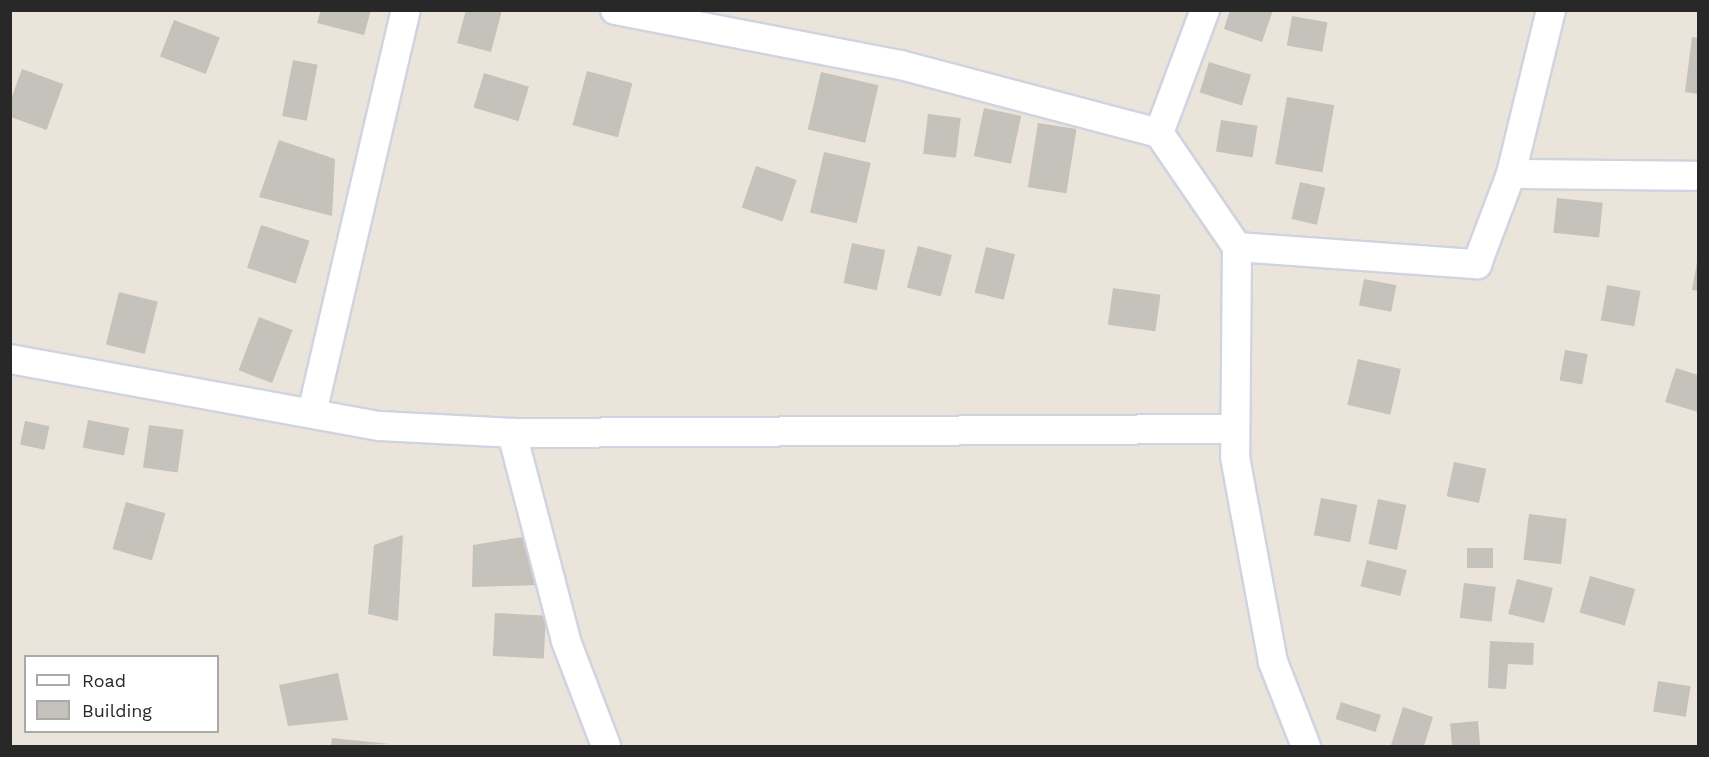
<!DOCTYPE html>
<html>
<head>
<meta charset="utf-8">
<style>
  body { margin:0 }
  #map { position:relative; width:1709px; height:757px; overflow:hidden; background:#eae4db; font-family:"Work Sans",sans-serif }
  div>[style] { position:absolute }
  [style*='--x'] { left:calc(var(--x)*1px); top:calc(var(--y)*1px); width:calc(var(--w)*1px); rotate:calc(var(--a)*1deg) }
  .building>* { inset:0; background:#c5c1bb; transform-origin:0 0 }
  .roads { filter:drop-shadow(2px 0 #d0d3e0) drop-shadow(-2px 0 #d0d3e0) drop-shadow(0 2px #d0d3e0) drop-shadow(0 -2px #d0d3e0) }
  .minor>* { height:28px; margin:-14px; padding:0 14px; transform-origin:14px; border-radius:14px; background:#fff }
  span { translate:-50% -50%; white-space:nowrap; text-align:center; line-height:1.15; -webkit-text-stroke:4.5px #fff; paint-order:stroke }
  .frame { position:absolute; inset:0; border:12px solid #282828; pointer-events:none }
  .legend { position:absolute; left:24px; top:655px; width:195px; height:78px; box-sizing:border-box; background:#fff; border:2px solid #a9a9a9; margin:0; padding:8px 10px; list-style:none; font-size:18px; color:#282828 }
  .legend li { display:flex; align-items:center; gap:12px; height:30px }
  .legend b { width:30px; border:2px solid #a9a9a9 }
</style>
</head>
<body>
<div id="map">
  <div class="building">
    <div style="clip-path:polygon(321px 10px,371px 10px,364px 35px,317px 23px)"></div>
    <div style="clip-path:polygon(466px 10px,502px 10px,491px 52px,457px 43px)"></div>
    <div style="clip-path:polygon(1230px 10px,1273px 10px,1262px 42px,1224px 29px)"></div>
    <div style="left:1292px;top:16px;width:36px;height:30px;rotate:10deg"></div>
    <div style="left:174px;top:20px;width:49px;height:39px;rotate:21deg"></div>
    <div style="clip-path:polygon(1692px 37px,1698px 38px,1698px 94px,1685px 92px)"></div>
    <div style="left:293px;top:60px;width:25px;height:57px;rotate:11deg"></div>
    <div style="left:1209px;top:62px;width:44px;height:32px;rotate:17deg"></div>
    <div style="left:22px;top:69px;width:44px;height:49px;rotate:20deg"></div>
    <div style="left:587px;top:71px;width:47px;height:56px;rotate:15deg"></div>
    <div style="left:821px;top:72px;width:59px;height:59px;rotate:13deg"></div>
    <div style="left:484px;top:73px;width:47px;height:36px;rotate:17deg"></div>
    <div style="left:1287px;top:97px;width:48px;height:68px;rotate:10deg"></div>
    <div style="left:984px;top:108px;width:38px;height:49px;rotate:12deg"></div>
    <div style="left:928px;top:114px;width:33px;height:40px;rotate:7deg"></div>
    <div style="left:1221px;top:120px;width:37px;height:32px;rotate:9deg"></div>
    <div style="left:1038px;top:123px;width:39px;height:65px;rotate:9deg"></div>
    <div style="clip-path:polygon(279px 140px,335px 159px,332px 216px,259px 197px)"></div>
    <div style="left:824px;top:152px;width:48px;height:62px;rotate:13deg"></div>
    <div style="left:756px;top:166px;width:43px;height:44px;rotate:19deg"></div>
    <div style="left:1300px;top:182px;width:26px;height:38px;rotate:13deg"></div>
    <div style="left:1557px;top:198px;width:46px;height:35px;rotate:6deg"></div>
    <div style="left:261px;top:225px;width:51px;height:45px;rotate:18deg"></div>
    <div style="left:852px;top:243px;width:34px;height:41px;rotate:12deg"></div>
    <div style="left:918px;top:246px;width:35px;height:43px;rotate:15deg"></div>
    <div style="left:986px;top:247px;width:30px;height:47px;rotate:14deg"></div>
    <div style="clip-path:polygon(1697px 262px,1698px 262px,1698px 291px,1692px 290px)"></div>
    <div style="left:1364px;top:279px;width:33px;height:27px;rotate:11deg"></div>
    <div style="left:1607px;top:285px;width:34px;height:36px;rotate:10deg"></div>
    <div style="left:1113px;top:288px;width:48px;height:37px;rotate:8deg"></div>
    <div style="left:119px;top:292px;width:40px;height:54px;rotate:14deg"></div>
    <div style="left:259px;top:317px;width:36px;height:57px;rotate:21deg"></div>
    <div style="left:1565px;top:350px;width:23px;height:31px;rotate:10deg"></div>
    <div style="left:1358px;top:359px;width:44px;height:47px;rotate:13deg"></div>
    <div style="clip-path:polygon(1676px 368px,1698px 375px,1698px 412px,1665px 402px)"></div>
    <div style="left:88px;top:420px;width:42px;height:28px;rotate:11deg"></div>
    <div style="left:25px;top:421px;width:25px;height:24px;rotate:12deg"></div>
    <div style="left:149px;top:425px;width:35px;height:43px;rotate:8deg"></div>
    <div style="left:1454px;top:462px;width:33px;height:35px;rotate:12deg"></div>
    <div style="left:1321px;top:498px;width:37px;height:38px;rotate:11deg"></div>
    <div style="left:1378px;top:499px;width:29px;height:46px;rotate:12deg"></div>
    <div style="left:126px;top:502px;width:41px;height:49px;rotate:16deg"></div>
    <div style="left:1529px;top:514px;width:38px;height:46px;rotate:7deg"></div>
    <div style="clip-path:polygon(403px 535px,398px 621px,368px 614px,374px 545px)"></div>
    <div style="clip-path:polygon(535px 535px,539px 585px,472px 587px,473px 545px)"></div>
    <div style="left:1467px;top:548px;width:26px;height:20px"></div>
    <div style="left:1367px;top:560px;width:41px;height:27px;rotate:14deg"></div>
    <div style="left:1590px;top:576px;width:47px;height:38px;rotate:16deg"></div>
    <div style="left:1517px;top:579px;width:37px;height:36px;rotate:14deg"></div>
    <div style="left:1464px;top:583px;width:32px;height:35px;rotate:7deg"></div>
    <div style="left:495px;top:613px;width:51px;height:43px;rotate:3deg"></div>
    <div style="clip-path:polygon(1490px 641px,1534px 643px,1533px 665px,1508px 664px,1506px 689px,1488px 688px)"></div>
    <div style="clip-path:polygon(338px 673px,348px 720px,288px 726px,279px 685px)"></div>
    <div style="left:1658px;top:681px;width:33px;height:31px;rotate:9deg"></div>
    <div style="left:1341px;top:702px;width:42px;height:18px;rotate:18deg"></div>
    <div style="clip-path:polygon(1403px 707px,1433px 717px,1424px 746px,1391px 745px)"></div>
    <div style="left:1478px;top:721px;width:25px;height:28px;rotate:85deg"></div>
    <div style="clip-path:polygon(332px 738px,390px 744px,331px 746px)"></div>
  </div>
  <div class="roads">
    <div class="minor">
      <div style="--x:615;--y:10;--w:291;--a:10.9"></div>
      <div style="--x:901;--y:65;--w:267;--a:14.8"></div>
      <div style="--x:1205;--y:10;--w:131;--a:110.5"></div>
      <div style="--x:1159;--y:133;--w:138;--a:55.6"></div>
      <div style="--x:1237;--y:247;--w:241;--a:4.1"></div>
      <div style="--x:1477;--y:264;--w:96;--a:-69.3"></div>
      <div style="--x:1511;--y:174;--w:187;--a:0.6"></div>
      <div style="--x:1511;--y:174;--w:169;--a:-76.3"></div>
      <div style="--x:1237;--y:247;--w:210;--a:90.5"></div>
      <div style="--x:1235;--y:457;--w:208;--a:79.5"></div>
      <div style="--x:1273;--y:662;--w:90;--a:68.6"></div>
      <div style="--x:10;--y:359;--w:376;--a:10.3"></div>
      <div style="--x:380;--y:426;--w:132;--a:3"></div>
      <div style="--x:512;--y:433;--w:215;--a:75.4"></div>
      <div style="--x:566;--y:641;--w:112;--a:69.1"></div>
      <div style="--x:312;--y:413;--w:414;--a:-76.9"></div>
      <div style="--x:512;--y:433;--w:723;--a:-0.32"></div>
    </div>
  </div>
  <div class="frame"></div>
  <ul class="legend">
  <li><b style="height:8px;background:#fff"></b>Road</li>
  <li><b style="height:16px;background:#c5c1bb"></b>Building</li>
  </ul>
</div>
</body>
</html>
